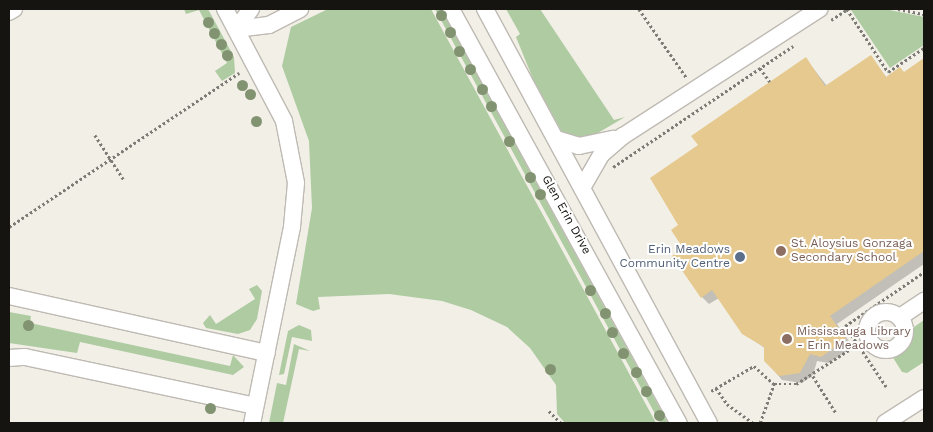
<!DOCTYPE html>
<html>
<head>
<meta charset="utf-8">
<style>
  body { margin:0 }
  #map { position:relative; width:933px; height:432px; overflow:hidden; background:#f2efe7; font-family:"Work Sans",sans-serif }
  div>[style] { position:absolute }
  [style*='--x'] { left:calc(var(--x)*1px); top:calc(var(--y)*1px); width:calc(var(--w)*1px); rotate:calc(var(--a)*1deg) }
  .green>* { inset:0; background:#aecba2 }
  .shadow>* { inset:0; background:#0003 }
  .building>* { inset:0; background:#e6c98e }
  .path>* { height:2.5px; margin-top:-1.25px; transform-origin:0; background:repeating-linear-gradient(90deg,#7d7b76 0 2.5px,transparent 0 5px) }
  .roads { filter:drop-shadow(1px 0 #bebab3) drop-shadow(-1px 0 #bebab3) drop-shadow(0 1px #bebab3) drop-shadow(0 -1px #bebab3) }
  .minor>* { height:16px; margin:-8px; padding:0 8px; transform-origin:8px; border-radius:8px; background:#fff }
  .minor>.ring { margin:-8px; padding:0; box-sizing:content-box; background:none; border:16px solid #fff; border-radius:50% }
  .trees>* { width:11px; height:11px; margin:-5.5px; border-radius:50%; background:#829372 }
  .dots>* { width:14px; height:14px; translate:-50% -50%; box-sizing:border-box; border:2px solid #fff; border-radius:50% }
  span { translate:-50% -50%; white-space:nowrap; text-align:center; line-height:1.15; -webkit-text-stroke:4px #fff; paint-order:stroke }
  .street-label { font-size:12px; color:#151411 }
  .education-label { font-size:12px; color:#785e54 }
  .left { translate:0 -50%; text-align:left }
  .service-label { font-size:12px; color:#4e5e75 }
  .right { translate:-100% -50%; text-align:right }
  .frame { position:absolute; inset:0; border:10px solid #151411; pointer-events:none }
</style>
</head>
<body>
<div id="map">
  <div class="green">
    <div style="clip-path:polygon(184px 9px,208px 9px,234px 57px,235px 73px,222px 81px,215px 71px,227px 63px,199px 10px,186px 14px)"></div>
    <div style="clip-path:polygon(328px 9px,431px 9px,656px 423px,565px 423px,557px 414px,556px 385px,530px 348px,507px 327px,471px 310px,442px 301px,389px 294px,318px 297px,320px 309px,313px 311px,296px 304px,312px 208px,309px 141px,282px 66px,291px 27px)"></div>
    <div style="clip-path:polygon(435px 9px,441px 9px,668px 423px,660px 423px)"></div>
    <div style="clip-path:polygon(506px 9px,540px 9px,614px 120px,625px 117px,591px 137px,573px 139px,562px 132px,533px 79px,516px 37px,520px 34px)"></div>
    <div style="clip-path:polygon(885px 9px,924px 17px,924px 45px,890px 68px,851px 10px)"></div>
    <div style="clip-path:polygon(257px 285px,262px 291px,257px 319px,250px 330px,238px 334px,206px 328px,203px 323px,210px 315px,216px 324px,255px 299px,249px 289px)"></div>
    <div style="clip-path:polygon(9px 312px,31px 316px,30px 323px,230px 366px,233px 355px,244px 367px,233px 375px,80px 342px,77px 353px,9px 343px)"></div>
    <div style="clip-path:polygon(924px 320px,924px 362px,907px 373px,902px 372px,892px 356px,905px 350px,914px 327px)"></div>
    <div style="clip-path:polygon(299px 325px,311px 330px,312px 341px,292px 337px,284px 374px,279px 375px,288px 331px)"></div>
    <div style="clip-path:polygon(294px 344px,310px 351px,299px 349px,283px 423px,269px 423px,277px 383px,286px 385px)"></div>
  </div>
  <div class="shadow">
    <div style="clip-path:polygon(870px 56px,887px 78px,904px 73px,924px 60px,924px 264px,837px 324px,853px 347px,829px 363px,817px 361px,813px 375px,802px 383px,782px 380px,766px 361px,766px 349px,743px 333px,719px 298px,709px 304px,702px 297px,680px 225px,700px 145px,806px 59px,827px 86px)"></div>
  </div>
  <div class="building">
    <div style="clip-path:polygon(871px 55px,886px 77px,900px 67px,904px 72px,924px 58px,924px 251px,830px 316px,846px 339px,821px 357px,810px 354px,800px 373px,779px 376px,764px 361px,764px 347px,742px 334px,712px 290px,701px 298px,672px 256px,683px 248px,671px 230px,678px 225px,650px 178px,698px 145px,691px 136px,806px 57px,825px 86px)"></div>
  </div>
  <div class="path">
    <div style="--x:639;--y:9;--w:83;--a:55.3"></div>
    <div style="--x:847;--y:9;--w:75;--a:56.9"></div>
    <div style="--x:888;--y:72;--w:43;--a:-33.7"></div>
    <div style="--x:898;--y:9;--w:26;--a:11"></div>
    <div style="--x:831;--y:20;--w:20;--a:-33"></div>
    <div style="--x:760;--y:68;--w:17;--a:54"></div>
    <div style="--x:95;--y:135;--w:54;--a:57.2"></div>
    <div style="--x:613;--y:167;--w:217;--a:-33.9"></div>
    <div style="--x:9;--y:227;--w:277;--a:-33.8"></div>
    <div style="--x:813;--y:376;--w:44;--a:58.1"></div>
    <div style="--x:886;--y:387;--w:73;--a:-123.9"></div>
    <div style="--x:845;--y:326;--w:96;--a:-34.4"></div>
    <div style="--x:716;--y:388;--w:19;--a:55"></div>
    <div style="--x:727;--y:404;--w:32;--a:36"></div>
    <div style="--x:711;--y:391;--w:50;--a:-30.2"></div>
    <div style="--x:754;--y:366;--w:27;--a:42"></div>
    <div style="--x:774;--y:384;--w:22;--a:0"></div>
    <div style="--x:796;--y:384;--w:74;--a:-32.8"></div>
    <div style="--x:549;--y:411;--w:17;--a:45"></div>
    <div style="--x:760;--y:423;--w:41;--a:-70.3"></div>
  </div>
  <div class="roads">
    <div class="minor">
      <div style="--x:225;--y:9;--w:127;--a:62.2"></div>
      <div style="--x:284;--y:121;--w:63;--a:79"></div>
      <div style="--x:296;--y:183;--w:44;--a:95.2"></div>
      <div style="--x:292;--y:227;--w:200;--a:101.5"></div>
      <div style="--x:451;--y:9;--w:473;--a:61.2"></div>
      <div style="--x:485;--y:9;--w:471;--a:61.6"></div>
      <div style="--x:9;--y:12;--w:6;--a:-31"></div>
      <div style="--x:236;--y:29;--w:33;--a:-7"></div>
      <div style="--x:269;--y:25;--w:35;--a:-27"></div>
      <div style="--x:236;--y:29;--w:25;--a:-53"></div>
      <div style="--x:556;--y:139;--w:24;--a:17"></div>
      <div style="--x:579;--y:146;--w:35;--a:-12"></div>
      <div style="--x:582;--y:188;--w:39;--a:-60"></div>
      <div style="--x:602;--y:154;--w:28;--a:-41"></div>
      <div style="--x:623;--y:136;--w:234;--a:-32.9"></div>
      <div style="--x:9;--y:296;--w:264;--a:12.5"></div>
      <div class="ring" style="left:867px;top:312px;width:22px;height:22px"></div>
      <div style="--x:900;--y:317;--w:29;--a:-34"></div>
      <div style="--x:9;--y:358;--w:16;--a:-4"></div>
      <div style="--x:25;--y:357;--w:235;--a:12"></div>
      <div style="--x:885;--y:423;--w:46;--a:-32.7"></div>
    </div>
  </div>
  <div class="trees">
    <div style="left:441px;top:15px"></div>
    <div style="left:208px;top:22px"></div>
    <div style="left:450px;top:32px"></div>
    <div style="left:214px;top:33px"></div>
    <div style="left:221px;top:44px"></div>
    <div style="left:459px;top:51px"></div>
    <div style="left:227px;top:55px"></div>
    <div style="left:470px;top:69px"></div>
    <div style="left:242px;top:85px"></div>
    <div style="left:482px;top:89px"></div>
    <div style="left:250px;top:94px"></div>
    <div style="left:491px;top:106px"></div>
    <div style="left:256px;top:121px"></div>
    <div style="left:509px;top:141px"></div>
    <div style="left:530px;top:177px"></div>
    <div style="left:540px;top:194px"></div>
    <div style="left:590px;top:290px"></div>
    <div style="left:605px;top:313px"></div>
    <div style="left:28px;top:325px"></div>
    <div style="left:612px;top:332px"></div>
    <div style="left:623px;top:353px"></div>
    <div style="left:550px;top:369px"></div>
    <div style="left:636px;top:372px"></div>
    <div style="left:646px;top:391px"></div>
    <div style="left:210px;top:408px"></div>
    <div style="left:659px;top:415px"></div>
  </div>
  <div class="dots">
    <div style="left:781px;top:251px;background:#8d6e63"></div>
    <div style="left:740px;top:257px;background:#5c6f8a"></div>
    <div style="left:787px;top:339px;background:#8d6e63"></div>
  </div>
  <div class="street-label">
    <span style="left:566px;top:215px;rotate:61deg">Glen Erin Drive</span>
  </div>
  <div class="education-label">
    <span class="left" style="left:791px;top:251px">St. Aloysius Gonzaga<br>Secondary School</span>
    <span class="left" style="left:797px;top:339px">Mississauga Library<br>- Erin Meadows</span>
  </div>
  <div class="service-label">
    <span class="right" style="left:730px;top:257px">Erin Meadows<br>Community Centre</span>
  </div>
  <div class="frame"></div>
</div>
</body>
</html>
